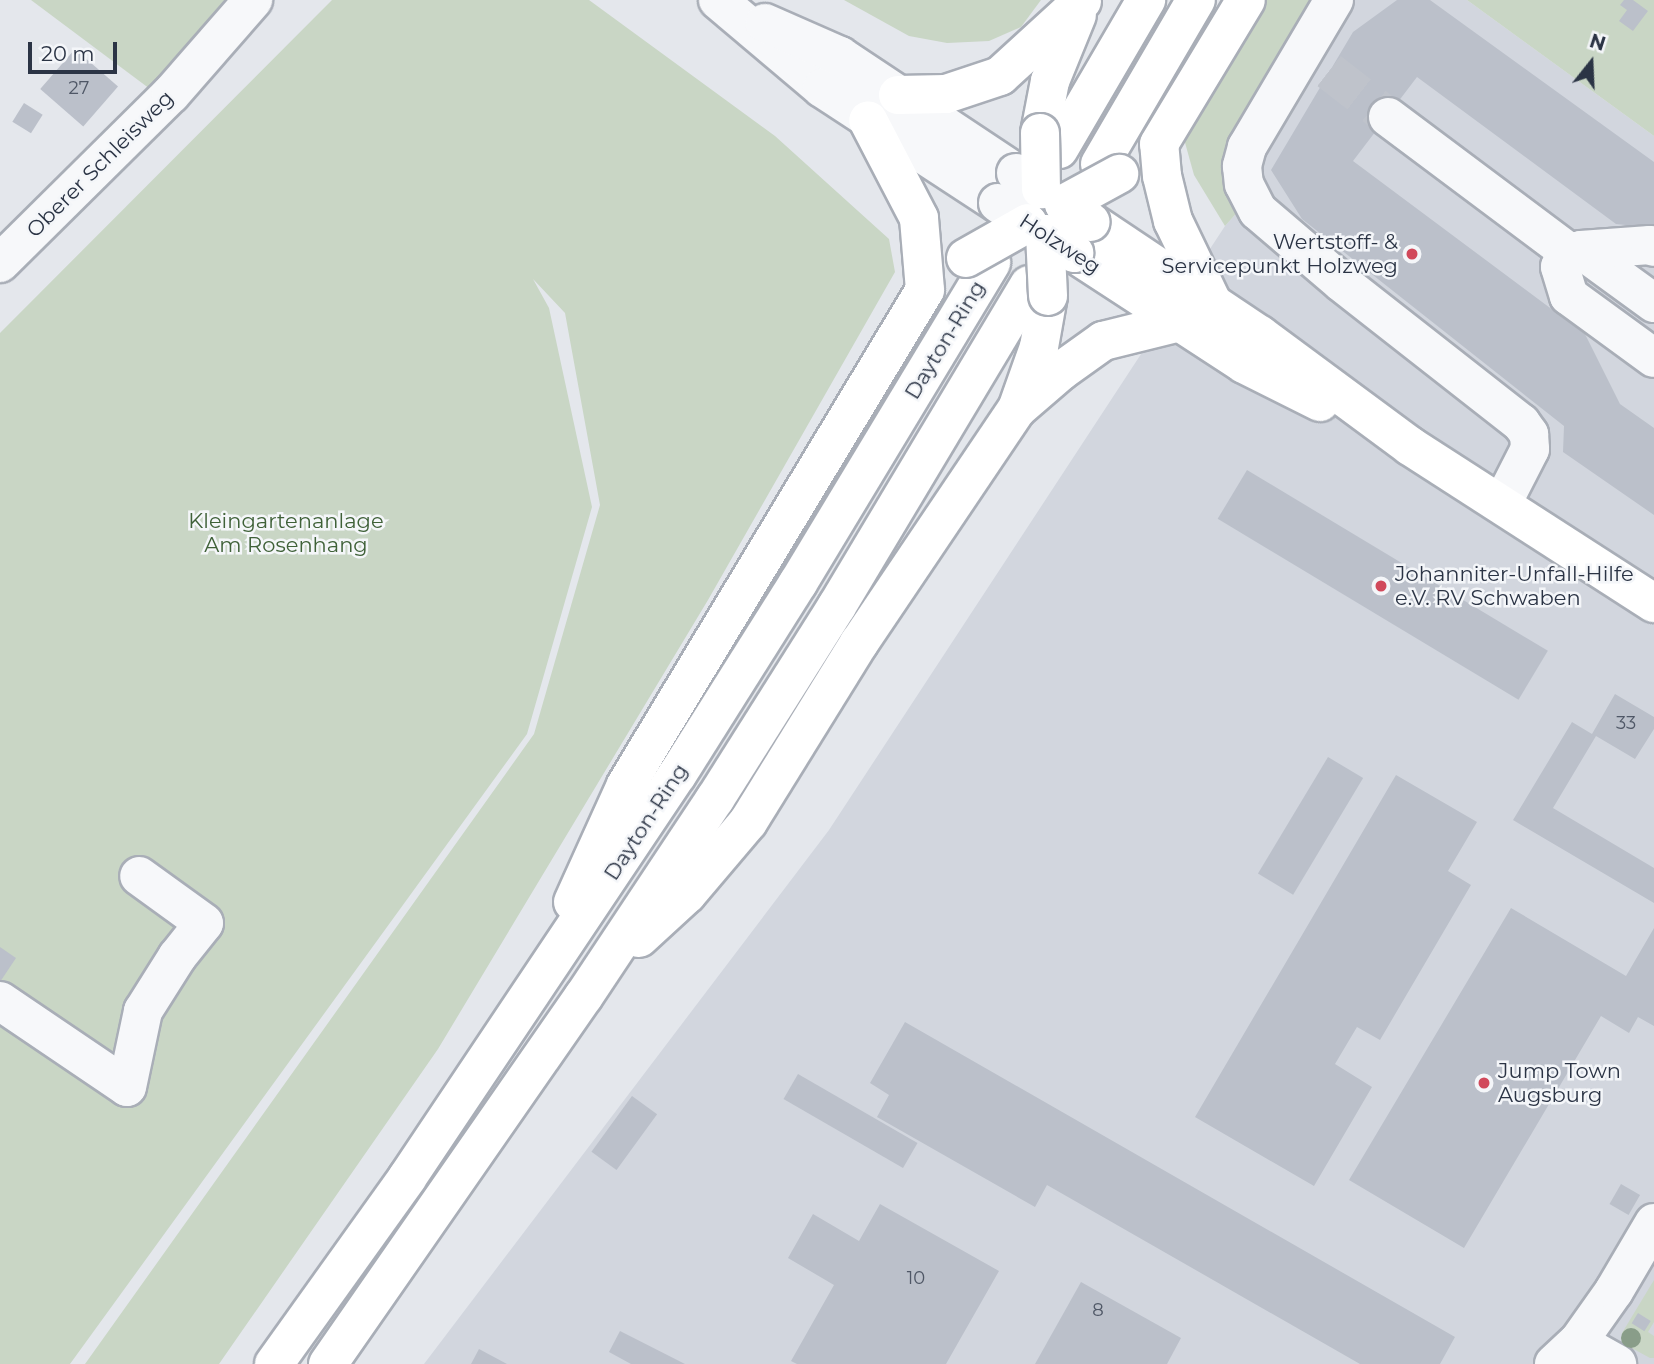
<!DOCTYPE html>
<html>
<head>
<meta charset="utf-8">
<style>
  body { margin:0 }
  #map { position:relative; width:1654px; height:1364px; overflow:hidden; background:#e4e7ec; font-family:Montserrat,sans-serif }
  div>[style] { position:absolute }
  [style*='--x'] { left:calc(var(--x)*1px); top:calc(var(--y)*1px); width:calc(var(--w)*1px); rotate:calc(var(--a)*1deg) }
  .built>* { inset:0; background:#d2d6de }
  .green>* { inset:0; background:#c9d6c5 }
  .building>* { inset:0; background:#bbc0ca; transform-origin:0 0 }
  .minor-tunnel>* { height:38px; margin-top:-19px; transform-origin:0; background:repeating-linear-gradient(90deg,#bfc3cb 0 38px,transparent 0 57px) }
  .roads { filter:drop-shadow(2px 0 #a9aeb7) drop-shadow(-2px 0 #a9aeb7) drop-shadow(0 2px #a9aeb7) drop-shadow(0 -2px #a9aeb7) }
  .minor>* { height:38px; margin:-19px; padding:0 19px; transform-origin:19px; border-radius:19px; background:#f7f8fa }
  .major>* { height:38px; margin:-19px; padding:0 19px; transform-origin:19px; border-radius:19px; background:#fff }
  .highway>* { height:38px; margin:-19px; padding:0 19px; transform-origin:19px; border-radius:19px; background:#fff }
  .bridges { filter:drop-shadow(2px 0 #a9aeb7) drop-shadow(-2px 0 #a9aeb7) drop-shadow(0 2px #a9aeb7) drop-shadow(0 -2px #a9aeb7) }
  .minor-bridge>* { height:38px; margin:-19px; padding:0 19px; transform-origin:19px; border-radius:19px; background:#f7f8fa }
  .major-bridge>* { height:38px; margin:-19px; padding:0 19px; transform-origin:19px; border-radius:19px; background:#fff }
  .highway-bridge>* { height:38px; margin:-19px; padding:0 19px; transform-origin:19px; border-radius:19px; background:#fff }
  .trees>* { width:20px; height:20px; margin:-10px; border-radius:50%; background:#899d89 }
  .dots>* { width:19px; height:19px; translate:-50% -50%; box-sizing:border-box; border:4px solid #f4f6f9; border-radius:50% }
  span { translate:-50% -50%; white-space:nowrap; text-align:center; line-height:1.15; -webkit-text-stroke:5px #f4f6f9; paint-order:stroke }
  .number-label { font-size:18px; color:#4f5766 }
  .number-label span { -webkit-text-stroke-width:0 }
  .street-label { font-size:21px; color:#2b3445 }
  .poi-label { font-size:21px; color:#2b3445 }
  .right { translate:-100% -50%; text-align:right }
  .left { translate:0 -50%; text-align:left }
  .park-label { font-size:21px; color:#3f6138 }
  .north { position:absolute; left:1556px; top:28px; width:70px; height:70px; -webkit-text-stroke:5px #f4f6f9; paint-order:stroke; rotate:18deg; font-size:19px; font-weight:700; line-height:28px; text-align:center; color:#2b3445 }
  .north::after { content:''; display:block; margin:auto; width:24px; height:32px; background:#2b3445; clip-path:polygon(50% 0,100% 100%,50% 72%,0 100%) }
  .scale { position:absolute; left:28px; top:42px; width:89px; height:32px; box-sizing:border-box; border:4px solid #2b3445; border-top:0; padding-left:9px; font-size:21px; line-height:24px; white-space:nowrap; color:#2b3445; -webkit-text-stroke:5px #f4f6f9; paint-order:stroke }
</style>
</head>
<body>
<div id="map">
  <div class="built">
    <div style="clip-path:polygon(1352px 0,1467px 0,1654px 136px,1654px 1364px,424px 1364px,829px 830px,1225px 226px,1242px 207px,1256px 153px)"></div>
  </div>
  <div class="green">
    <div style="clip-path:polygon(31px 0,228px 0,150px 89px)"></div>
    <div style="clip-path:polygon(332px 0,589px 0,775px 136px,889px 239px,895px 272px,708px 600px,438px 1049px,219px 1364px,85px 1364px,534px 734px,600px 505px,565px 313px,533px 279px,549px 308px,592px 507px,527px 734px,70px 1364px,0 1364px,0 333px)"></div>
    <div style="clip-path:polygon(844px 0,1041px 0,1021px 27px,989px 41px,947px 43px,909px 36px)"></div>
    <div style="clip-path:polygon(1267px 0,1324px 0,1242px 207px,1225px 226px,1194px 175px,1184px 139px)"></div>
    <div style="clip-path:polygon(1467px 0,1654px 0,1654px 136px)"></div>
    <div style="clip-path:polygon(1654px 1280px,1654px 1322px,1648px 1332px,1654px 1336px,1654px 1358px,1650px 1358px,1628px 1346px,1622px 1333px)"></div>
  </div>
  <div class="building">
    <div style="clip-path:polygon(1397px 0,1430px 0,1654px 162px,1654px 234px,1645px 227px,1616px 224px,1417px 77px,1353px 161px,1585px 334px,1620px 404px,1654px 428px,1654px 515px,1563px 452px,1564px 426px,1302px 219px,1271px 170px,1353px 32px)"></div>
    <div style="clip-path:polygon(1624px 0,1633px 0,1648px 11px,1633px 31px,1619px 21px,1627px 10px,1620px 5px)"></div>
    <div style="left:75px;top:49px;width:57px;height:53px;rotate:41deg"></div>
    <div style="left:24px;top:103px;width:22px;height:22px;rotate:32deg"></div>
    <div style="left:1247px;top:470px;width:351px;height:57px;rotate:31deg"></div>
    <div style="clip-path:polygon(1615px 694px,1654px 717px,1654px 729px,1635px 759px,1596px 736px,1553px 808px,1654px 868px,1654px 903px,1513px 820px,1572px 722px,1592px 734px)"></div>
    <div style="left:1328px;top:757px;width:41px;height:136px;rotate:31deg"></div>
    <div style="clip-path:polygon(1396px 775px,1477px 822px,1448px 871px,1471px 885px,1380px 1040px,1357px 1027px,1335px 1064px,1372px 1087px,1314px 1186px,1195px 1117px)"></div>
    <div style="clip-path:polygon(1511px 908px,1626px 976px,1654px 928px,1654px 1026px,1638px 1017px,1629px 1033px,1601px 1016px,1464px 1248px,1349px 1180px)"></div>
    <div style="clip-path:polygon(0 947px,16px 958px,0 982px)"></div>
    <div style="clip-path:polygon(905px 1022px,1455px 1337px,1440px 1364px,1360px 1364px,1047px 1185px,1035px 1207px,877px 1117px,889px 1095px,870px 1083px)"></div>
    <div style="left:798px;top:1074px;width:138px;height:29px;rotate:30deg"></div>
    <div style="left:632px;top:1096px;width:31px;height:69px;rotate:36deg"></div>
    <div style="left:1621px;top:1184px;width:22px;height:23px;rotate:30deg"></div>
    <div style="clip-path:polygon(880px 1204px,999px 1271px,946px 1364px,797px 1364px,791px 1361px,834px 1285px,788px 1258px,813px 1214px,859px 1241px)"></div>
    <div style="clip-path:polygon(1081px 1282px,1181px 1338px,1167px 1364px,1035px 1364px)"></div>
    <div style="left:1638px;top:1313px;width:15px;height:12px;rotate:32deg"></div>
    <div style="clip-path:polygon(620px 1331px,685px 1364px,631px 1364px,609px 1352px)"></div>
    <div style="clip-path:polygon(479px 1349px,507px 1364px,471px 1364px)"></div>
  </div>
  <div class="minor-tunnel">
    <div style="--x:1329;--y:71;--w:75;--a:37.9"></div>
  </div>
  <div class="roads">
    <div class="minor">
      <div style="--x:718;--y:0;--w:136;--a:40.2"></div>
      <div style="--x:822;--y:88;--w:210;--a:33.2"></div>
      <div style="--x:1334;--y:0;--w:171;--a:120.6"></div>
      <div style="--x:1247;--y:147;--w:20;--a:105"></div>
      <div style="--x:1242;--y:166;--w:18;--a:84"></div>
      <div style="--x:1244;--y:184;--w:30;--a:63"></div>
      <div style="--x:1258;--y:211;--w:109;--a:40.5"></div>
      <div style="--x:1341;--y:282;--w:229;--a:38.1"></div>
      <div style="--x:1521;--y:423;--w:14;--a:54"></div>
      <div style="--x:1529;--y:434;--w:15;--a:86"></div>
      <div style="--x:1530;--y:449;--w:62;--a:117"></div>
      <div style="--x:765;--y:23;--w:82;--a:23.7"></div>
      <div style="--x:840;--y:56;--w:211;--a:33.6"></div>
      <div style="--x:1388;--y:117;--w:227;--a:36.8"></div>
      <div style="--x:1570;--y:253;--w:11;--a:-15"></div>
      <div style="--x:1581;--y:250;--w:90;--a:36"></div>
      <div style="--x:1581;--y:250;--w:69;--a:-4.1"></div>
      <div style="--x:1650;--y:245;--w:4;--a:27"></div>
      <div style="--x:1570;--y:253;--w:17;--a:126"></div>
      <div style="--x:1560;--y:267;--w:30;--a:73"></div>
      <div style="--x:1569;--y:296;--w:105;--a:36.1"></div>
      <div style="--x:0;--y:263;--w:240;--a:-44.7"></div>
      <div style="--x:171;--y:94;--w:125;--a:-48.9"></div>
      <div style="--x:0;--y:1001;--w:153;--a:34.1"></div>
      <div style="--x:127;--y:1087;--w:78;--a:-78.1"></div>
      <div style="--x:143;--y:1011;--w:64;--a:-57.8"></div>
      <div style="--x:177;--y:957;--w:43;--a:-51.5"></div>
      <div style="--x:204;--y:923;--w:80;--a:-144.1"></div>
      <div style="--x:1578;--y:1342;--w:45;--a:29.4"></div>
      <div style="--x:1554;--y:1364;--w:33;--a:-43"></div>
      <div style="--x:1578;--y:1342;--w:62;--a:-54.8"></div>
      <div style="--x:1614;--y:1291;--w:79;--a:-59.5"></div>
    </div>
    <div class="major">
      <div style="--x:1091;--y:222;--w:203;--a:33.8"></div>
      <div style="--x:1260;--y:335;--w:187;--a:36.5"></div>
      <div style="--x:1410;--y:446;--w:290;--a:32.8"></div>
      <div style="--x:1074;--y:253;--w:203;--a:33.1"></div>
      <div style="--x:1244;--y:364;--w:85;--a:26.6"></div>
    </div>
    <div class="highway">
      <div style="--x:898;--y:95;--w:48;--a:-1.2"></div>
      <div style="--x:946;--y:94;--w:57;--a:-18.4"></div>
      <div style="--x:1000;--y:76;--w:111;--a:-42.4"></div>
      <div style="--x:1040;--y:133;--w:53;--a:-79.1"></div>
      <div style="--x:1050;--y:81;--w:71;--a:-67.8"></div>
      <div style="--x:1059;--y:149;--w:173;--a:-59.7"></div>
      <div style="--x:1100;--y:164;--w:190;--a:-59.7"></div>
      <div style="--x:1213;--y:304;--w:92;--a:-115.7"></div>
      <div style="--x:1173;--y:221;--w:46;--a:-103.7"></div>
      <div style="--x:1162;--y:176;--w:32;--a:-95"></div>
      <div style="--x:1159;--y:144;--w:168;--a:-58.9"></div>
      <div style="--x:1018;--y:408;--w:57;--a:-40.7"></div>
      <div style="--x:1061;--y:371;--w:52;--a:-35.5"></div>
      <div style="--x:1103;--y:341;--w:79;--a:-13.9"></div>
      <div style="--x:573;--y:902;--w:128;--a:-65.6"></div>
      <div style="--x:626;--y:785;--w:578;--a:-58.87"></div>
      <div style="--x:925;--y:290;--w:72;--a:-94.8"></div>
      <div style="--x:919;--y:218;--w:110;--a:-117.5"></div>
      <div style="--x:639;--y:938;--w:65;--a:-42.5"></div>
      <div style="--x:687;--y:894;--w:94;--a:-49.7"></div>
      <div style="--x:748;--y:822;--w:211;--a:-58.2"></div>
      <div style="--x:859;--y:643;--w:282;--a:-56"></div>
      <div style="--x:1017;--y:409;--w:66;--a:-70.5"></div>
      <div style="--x:1039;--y:347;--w:52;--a:-80"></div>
      <div style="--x:274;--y:1364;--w:229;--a:-54.4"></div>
      <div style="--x:407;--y:1178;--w:485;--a:-56.2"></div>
      <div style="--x:677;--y:775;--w:227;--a:-57.8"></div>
      <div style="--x:798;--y:583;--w:374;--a:-58.9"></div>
      <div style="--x:328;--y:1364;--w:448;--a:-55.2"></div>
      <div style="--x:584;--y:996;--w:237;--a:-56.4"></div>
      <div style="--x:715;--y:799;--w:228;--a:-57.7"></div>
      <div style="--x:837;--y:606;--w:374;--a:-59.1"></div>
    </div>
  </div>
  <div class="bridges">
    <div class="minor-bridge">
      <div style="--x:1016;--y:173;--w:30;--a:33"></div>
      <div style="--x:998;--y:203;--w:36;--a:34"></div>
    </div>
    <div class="major-bridge">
      <div style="--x:1064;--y:204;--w:32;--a:34"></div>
      <div style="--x:1045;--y:234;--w:35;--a:33"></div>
    </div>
    <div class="highway-bridge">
      <div style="--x:1040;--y:133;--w:56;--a:89"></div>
      <div style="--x:1064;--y:204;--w:63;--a:-28.6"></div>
      <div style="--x:1045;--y:234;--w:62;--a:87.2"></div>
      <div style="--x:966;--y:258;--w:71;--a:-29.4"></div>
    </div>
  </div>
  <div class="trees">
    <div style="left:1631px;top:1338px"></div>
  </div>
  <div class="dots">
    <div style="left:1412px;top:254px;background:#d1495b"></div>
    <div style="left:1381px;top:586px;background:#d1495b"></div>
    <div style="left:1484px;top:1083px;background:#d1495b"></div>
  </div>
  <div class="number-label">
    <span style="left:79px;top:88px">27</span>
    <span style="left:1626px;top:723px">33</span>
    <span style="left:916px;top:1278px">10</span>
    <span style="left:1098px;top:1310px">8</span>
  </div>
  <div class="street-label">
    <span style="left:100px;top:164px;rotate:-45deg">Oberer Schleisweg</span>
    <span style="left:1060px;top:244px;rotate:33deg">Holzweg</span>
    <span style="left:945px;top:340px;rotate:-59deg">Dayton-Ring</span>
    <span style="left:646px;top:822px;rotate:-57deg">Dayton-Ring</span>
  </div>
  <div class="poi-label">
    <span class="right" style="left:1398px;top:254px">Wertstoff- &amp;<br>Servicepunkt Holzweg</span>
    <span class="left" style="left:1395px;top:586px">Johanniter-Unfall-Hilfe<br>e.V. RV Schwaben</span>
    <span class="left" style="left:1498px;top:1083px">Jump Town<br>Augsburg</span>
  </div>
  <div class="park-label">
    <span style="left:286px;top:533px">Kleingartenanlage<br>Am Rosenhang</span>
  </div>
  <div class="north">N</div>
  <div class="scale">20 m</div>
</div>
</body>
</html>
